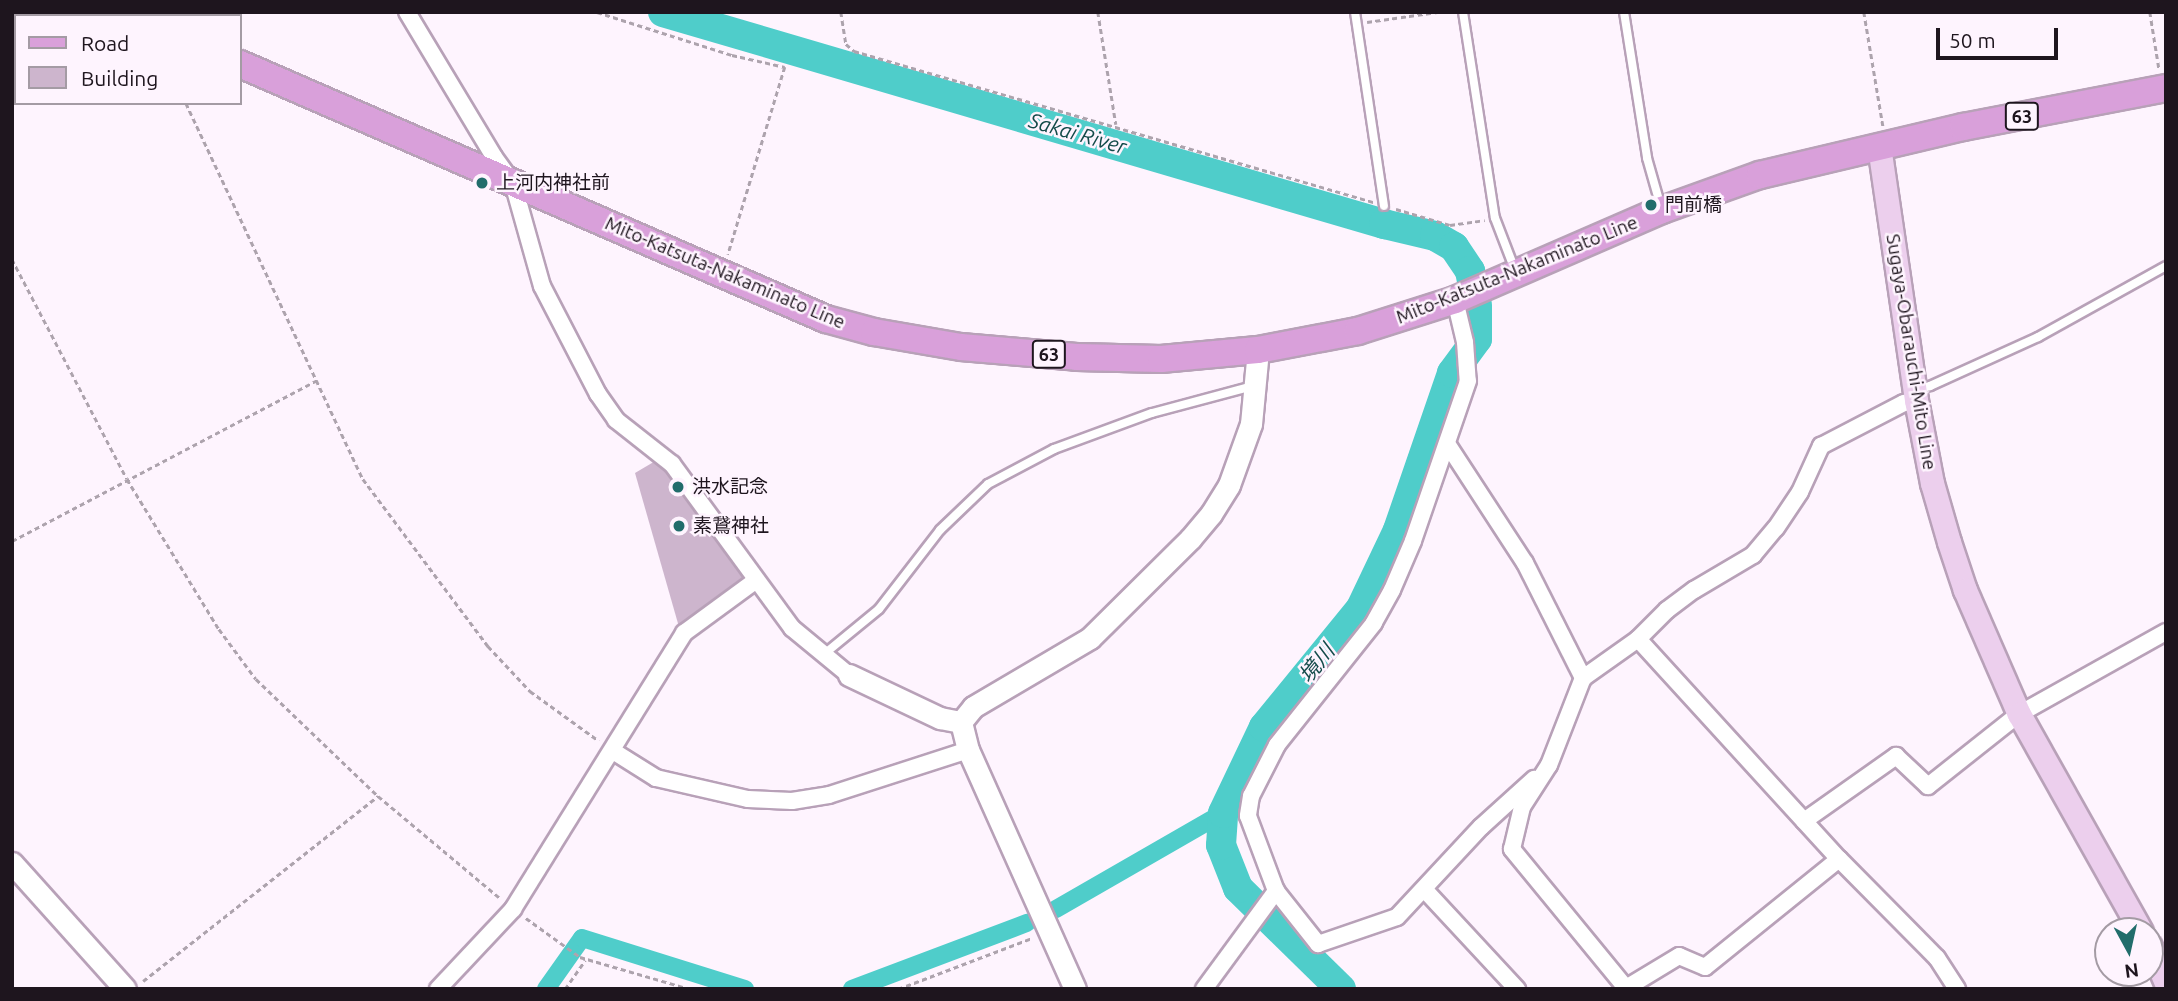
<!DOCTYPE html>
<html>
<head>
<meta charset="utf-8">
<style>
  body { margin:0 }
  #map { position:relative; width:2178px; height:1001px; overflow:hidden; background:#fef4fe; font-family:Ubuntu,"Noto Sans JP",sans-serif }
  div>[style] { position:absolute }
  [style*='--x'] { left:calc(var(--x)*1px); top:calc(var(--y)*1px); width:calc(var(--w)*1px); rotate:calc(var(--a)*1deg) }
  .canal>* { height:18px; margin:-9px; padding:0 9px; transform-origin:9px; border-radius:9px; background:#4fcdca }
  .river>* { height:30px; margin:-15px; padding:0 15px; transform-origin:15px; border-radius:15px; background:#4fcdca }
  .building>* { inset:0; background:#cdb5cd }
  .path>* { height:2.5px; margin-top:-1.25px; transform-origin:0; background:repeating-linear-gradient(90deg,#ada3ad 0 5px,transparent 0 8.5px) }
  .roads { filter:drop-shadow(2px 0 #b8a1b8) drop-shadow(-2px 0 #b8a1b8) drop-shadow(0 2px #b8a1b8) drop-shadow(0 -2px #b8a1b8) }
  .service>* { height:8px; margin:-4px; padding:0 4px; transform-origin:4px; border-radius:4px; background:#fff }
  .minor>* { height:16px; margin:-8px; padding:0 8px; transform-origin:8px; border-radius:8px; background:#fff }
  .tertiary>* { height:21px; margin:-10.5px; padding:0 10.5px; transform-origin:10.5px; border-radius:10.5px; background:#fff }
  .secondary>* { height:23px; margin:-11.5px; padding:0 11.5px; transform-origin:11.5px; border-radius:11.5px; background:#eccfed }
  .primary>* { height:26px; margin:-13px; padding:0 13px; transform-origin:13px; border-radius:13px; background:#d9a0da }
  .dots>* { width:19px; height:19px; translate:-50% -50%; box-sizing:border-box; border:4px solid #fef4fe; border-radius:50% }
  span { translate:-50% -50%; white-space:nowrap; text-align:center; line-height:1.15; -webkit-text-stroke:5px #fef4fe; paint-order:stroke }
  .shield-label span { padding:2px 5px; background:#fef4fe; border:2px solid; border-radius:5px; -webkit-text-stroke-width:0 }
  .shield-label { font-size:18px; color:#1e151e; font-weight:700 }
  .poi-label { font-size:19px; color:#1e151e }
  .left { translate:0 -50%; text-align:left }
  .street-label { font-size:19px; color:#1e151e }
  .water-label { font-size:21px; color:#144b4a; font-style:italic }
  .frame { position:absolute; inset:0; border:14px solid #1e151e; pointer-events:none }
  .legend { position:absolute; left:14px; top:14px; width:228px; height:91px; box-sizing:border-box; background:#fef4fe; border:2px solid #a49ba4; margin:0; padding:9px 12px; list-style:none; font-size:21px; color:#1e151e }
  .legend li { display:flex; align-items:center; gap:14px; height:35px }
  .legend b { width:35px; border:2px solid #a49ba4 }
  .north { position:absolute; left:2094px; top:917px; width:70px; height:70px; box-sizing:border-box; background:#fef4fe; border:2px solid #a49ba4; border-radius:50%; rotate:172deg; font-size:19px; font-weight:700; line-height:28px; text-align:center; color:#1e151e }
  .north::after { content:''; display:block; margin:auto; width:24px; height:32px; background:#216d6b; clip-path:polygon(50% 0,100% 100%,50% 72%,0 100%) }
  .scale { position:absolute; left:1936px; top:28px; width:122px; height:32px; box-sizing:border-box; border:4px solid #1e151e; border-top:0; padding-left:9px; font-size:21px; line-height:24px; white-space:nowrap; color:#1e151e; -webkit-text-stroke:5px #fef4fe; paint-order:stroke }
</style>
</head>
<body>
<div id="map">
  <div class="canal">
    <div style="--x:1056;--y:909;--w:193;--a:-29.9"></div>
    <div style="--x:546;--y:989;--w:62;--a:-54.8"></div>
    <div style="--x:582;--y:938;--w:171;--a:17.4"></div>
    <div style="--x:852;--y:989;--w:187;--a:-20.7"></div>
  </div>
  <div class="river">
    <div style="--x:663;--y:12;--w:752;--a:16.39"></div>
    <div style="--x:1384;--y:224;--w:52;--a:13.2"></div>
    <div style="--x:1435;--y:236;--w:22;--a:30"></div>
    <div style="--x:1454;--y:247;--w:29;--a:56"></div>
    <div style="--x:1470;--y:271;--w:10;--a:79"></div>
    <div style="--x:1341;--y:989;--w:144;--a:-135.6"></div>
    <div style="--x:1238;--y:888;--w:46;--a:-111.6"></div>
    <div style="--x:1221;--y:845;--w:32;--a:-86"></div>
    <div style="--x:1223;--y:813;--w:95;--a:-64.5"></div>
    <div style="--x:1264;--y:727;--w:154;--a:-50.8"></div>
    <div style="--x:1361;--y:608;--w:86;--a:-64.6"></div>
    <div style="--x:1398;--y:530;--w:166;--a:-71"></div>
    <div style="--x:1452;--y:373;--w:42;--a:-53.7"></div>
    <div style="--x:1477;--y:339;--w:34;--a:-90"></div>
  </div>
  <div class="building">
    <div style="clip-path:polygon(657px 460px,670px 472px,744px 578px,679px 627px,635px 473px)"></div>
  </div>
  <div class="path">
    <div style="--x:597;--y:12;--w:142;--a:17.7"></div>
    <div style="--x:732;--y:55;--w:54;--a:12.8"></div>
    <div style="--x:785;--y:67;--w:196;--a:106.9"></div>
    <div style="--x:841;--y:12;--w:32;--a:81"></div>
    <div style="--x:846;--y:44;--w:11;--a:41"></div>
    <div style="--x:854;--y:51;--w:541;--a:16.22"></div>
    <div style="--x:1098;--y:12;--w:114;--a:80.9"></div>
    <div style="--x:1864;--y:12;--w:116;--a:80.5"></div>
    <div style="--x:2150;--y:12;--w:57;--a:80.9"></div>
    <div style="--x:1367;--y:22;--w:71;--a:-8.1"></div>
    <div style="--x:186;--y:103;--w:416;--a:64.8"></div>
    <div style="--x:363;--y:479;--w:209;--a:53.2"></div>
    <div style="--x:488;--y:646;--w:62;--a:47"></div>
    <div style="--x:530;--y:691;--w:85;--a:35.9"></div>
    <div style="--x:1396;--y:209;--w:56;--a:16.5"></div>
    <div style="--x:1450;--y:225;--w:35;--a:-8"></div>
    <div style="--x:12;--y:259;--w:248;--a:62.4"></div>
    <div style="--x:127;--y:479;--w:176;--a:58.5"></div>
    <div style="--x:219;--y:629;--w:62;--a:53.5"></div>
    <div style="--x:256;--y:679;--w:169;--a:43.8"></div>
    <div style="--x:378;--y:796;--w:160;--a:39.9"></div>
    <div style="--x:12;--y:541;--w:343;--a:-27.8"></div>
    <div style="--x:526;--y:918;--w:67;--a:35.8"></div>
    <div style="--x:580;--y:957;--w:115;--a:16.2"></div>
    <div style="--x:143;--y:981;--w:299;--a:-38.2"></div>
    <div style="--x:565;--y:989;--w:35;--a:-55"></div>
    <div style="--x:898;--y:989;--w:143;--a:-20.8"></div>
  </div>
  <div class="roads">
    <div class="service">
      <div style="--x:1355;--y:12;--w:196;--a:81.5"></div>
      <div style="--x:1463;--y:12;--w:208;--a:81.2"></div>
      <div style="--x:1495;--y:218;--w:56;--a:69"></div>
      <div style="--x:1624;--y:12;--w:148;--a:81"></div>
      <div style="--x:1647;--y:158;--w:51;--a:74.1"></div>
      <div style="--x:1916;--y:390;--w:15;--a:-16"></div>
      <div style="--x:1930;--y:386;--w:119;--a:-24.4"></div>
      <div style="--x:2038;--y:337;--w:146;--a:-29"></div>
      <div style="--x:823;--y:655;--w:72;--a:-39.4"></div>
      <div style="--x:879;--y:609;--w:100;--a:-52.3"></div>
      <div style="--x:940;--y:530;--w:66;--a:-43.8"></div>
      <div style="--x:988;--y:484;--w:75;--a:-27.9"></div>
      <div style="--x:1054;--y:449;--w:104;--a:-20.2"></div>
      <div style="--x:1152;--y:413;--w:105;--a:-15"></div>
    </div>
    <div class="minor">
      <div style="--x:407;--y:12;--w:169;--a:59"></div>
      <div style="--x:494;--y:157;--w:32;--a:54"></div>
      <div style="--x:513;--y:183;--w:107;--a:74.3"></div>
      <div style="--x:542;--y:286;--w:122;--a:62.6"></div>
      <div style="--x:598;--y:394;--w:32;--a:55"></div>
      <div style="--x:616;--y:420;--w:71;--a:38.2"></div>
      <div style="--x:672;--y:464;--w:203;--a:53.8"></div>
      <div style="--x:792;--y:628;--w:74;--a:39.5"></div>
      <div style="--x:1455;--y:300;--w:43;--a:76.6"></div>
      <div style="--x:1465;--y:342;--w:39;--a:86"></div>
      <div style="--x:1468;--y:381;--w:169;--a:109"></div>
      <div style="--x:1413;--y:541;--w:53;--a:113.2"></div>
      <div style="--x:1392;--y:590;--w:38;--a:119"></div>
      <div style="--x:1374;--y:623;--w:156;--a:128.5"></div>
      <div style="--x:1277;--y:745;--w:57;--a:117"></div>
      <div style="--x:1251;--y:796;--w:20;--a:99"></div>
      <div style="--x:1248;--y:816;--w:80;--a:69.5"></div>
      <div style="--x:1276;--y:891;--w:68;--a:51.6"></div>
      <div style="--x:1318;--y:944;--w:83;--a:-18.9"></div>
      <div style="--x:1397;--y:917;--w:123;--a:-47"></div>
      <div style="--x:1481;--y:827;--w:72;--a:-42.2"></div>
      <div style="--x:1448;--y:445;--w:141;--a:56.9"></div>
      <div style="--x:1525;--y:563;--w:129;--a:63.2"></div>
      <div style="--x:1638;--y:639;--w:298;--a:47.6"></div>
      <div style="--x:1839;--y:859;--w:139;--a:45.3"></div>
      <div style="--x:1937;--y:958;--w:37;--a:57"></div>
      <div style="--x:613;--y:751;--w:51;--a:32.1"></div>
      <div style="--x:656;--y:778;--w:94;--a:12.9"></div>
      <div style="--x:748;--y:799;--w:44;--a:2.6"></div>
      <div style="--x:792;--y:801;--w:37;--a:-9"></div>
      <div style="--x:829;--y:795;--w:146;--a:-17.9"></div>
      <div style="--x:1804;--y:821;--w:113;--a:-35.2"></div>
      <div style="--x:1896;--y:756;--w:44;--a:43.2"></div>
      <div style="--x:1928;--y:786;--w:116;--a:-38.4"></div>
      <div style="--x:2019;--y:714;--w:168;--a:-29.2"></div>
      <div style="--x:1839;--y:859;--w:172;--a:141.1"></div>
      <div style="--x:1705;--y:967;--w:28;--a:-157"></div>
      <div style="--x:1679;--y:956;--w:62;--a:148.9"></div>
      <div style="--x:1626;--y:988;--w:180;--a:-129.4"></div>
      <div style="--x:1512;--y:849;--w:43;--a:-76.6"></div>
      <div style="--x:1522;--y:807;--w:50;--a:-57.3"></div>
      <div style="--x:1549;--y:765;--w:93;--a:-68.7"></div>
      <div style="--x:1583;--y:678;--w:67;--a:-35.3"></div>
      <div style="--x:1638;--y:639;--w:41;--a:-45"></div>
      <div style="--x:1667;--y:610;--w:34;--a:-37"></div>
      <div style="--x:1694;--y:590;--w:69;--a:-30.7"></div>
      <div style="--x:1753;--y:555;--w:35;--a:-50"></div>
      <div style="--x:1776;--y:528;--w:43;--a:-56.3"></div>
      <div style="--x:1800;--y:492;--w:51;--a:-65.5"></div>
      <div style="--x:1821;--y:446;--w:93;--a:-27.4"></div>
      <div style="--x:1904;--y:403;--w:12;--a:-14"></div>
      <div style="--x:1424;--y:889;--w:137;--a:47.1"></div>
      <div style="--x:438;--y:989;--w:110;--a:-46.8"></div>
      <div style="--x:513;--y:909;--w:325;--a:-58.2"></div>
      <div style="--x:684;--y:633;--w:88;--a:-36.2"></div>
      <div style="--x:1204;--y:989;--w:122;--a:-53.7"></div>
    </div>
    <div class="tertiary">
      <div style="--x:849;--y:675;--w:101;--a:25.3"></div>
      <div style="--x:940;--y:718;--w:21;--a:11"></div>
      <div style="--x:12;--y:863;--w:169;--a:48.1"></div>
      <div style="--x:1075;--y:989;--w:262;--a:-114.1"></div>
      <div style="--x:968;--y:750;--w:29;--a:-104"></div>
      <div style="--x:961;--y:722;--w:19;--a:-51"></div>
      <div style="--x:973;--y:707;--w:136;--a:-30.5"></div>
      <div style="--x:1090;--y:638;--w:141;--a:-44.7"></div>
      <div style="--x:1190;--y:539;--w:33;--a:-50"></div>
      <div style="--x:1211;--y:514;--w:34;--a:-58"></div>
      <div style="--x:1229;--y:485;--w:65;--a:-70.2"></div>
      <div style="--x:1251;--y:424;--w:74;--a:-84.6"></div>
    </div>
    <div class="secondary">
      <div style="--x:1879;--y:146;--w:257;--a:81.7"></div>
      <div style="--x:1916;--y:400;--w:85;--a:79.1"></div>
      <div style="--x:1932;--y:483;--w:61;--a:73.9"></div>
      <div style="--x:1949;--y:542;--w:51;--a:71.6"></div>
      <div style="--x:1965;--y:590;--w:135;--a:66.5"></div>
      <div style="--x:2019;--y:714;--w:249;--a:60.7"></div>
      <div style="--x:2150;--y:946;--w:40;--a:66.6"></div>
    </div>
    <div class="primary">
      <div style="--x:130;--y:12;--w:7;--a:34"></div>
      <div style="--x:240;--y:64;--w:639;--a:23.52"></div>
      <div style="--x:826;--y:319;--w:50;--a:15.2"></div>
      <div style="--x:874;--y:332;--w:88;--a:9.8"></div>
      <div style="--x:961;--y:347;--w:116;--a:4.9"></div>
      <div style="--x:1077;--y:357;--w:84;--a:1.4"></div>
      <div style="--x:1161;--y:359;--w:97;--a:-5.3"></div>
      <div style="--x:1258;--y:350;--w:102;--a:-10.8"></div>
      <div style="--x:1358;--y:331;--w:102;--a:-17.7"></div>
      <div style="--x:1455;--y:300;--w:226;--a:-23.5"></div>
      <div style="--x:1662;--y:210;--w:104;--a:-19.7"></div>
      <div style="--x:1760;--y:175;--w:209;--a:-13.3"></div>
      <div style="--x:1963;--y:127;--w:207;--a:-10.9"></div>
    </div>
  </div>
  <div class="dots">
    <div style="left:482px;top:183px;background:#216d6b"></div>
    <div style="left:1651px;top:205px;background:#216d6b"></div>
    <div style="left:678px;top:487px;background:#216d6b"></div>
    <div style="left:679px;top:526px;background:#216d6b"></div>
  </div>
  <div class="shield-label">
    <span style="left:2022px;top:116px">63</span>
    <span style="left:1049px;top:354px">63</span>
  </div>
  <div class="poi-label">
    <span class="left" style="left:496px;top:183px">上河内神社前</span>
    <span class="left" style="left:1665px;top:205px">門前橋</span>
    <span class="left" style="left:692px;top:487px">洪水記念</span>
    <span class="left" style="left:693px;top:526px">素鵞神社</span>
  </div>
  <div class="street-label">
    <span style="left:1517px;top:270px;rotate:-22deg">Mito-Katsuta-Nakaminato Line</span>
    <span style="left:725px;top:273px;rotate:23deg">Mito-Katsuta-Nakaminato Line</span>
    <span style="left:1911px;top:352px;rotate:81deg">Sugaya-Obarauchi-Mito Line</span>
  </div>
  <div class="water-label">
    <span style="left:1078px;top:133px;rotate:16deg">Sakai River</span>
    <span style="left:1316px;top:663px;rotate:-51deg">境川</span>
  </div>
  <div class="frame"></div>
  <ul class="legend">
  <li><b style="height:9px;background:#d9a0da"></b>Road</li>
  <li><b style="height:19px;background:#cdb5cd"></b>Building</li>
  </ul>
  <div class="north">N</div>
  <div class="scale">50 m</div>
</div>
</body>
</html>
